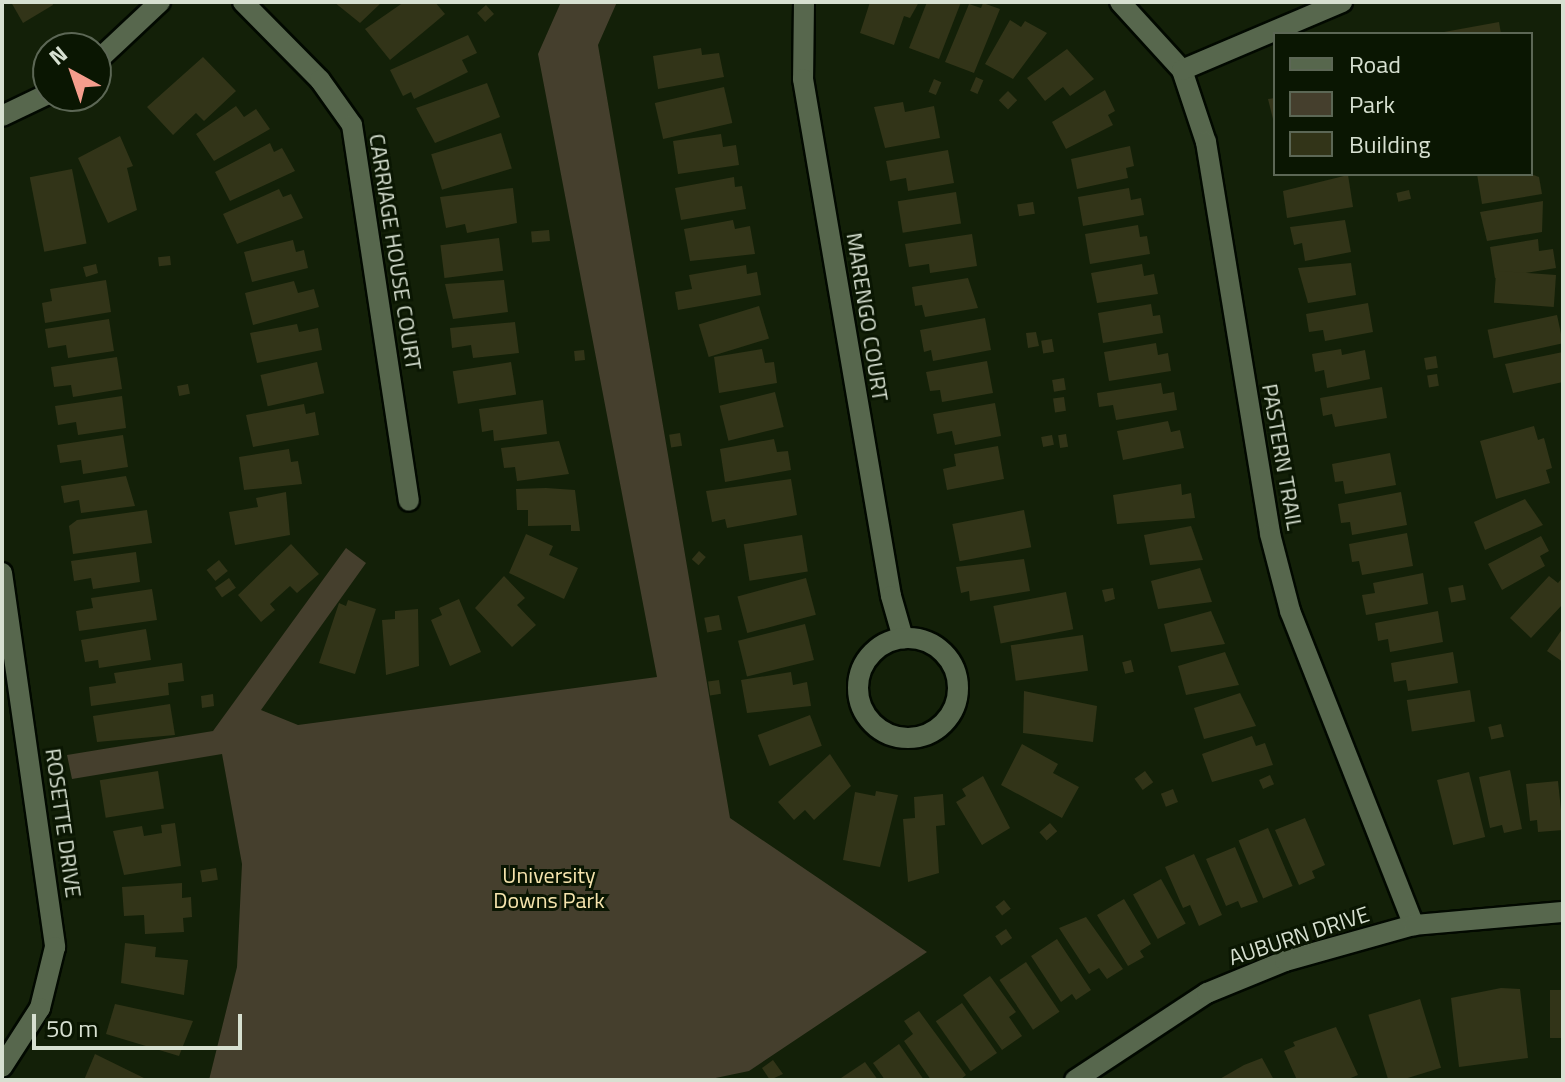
<!DOCTYPE html>
<html>
<head>
<meta charset="utf-8">
<style>
  body { margin:0 }
  #map { position:relative; width:1565px; height:1082px; overflow:hidden; background:#132008; font-family:"Titillium Web",sans-serif }
  div>[style] { position:absolute }
  [style*='--x'] { left:calc(var(--x)*1px); top:calc(var(--y)*1px); width:calc(var(--w)*1px); rotate:calc(var(--a)*1deg) }
  .green>* { inset:0; background:#453f2d }
  .building>* { inset:0; background:#323418; transform-origin:0 0 }
  .roads { filter:drop-shadow(2px 0 #020900) drop-shadow(-2px 0 #020900) drop-shadow(0 2px #020900) drop-shadow(0 -2px #020900) }
  .street>* { height:20px; margin:-10px; padding:0 10px; transform-origin:10px; border-radius:10px; background:#57674d }
  .street>.ring { margin:-10px; padding:0; box-sizing:content-box; background:none; border:20px solid #57674d; border-radius:50% }
  span { translate:-50% -50%; white-space:nowrap; text-align:center; line-height:1.15; -webkit-text-stroke:6px #0a1602; paint-order:stroke }
  .street-label { font-size:22px; color:#d7e0d1 }
  .park-label { font-size:22px; color:#f6e4ad }
  .frame { position:absolute; inset:0; border:4px solid #d7e0d1; pointer-events:none }
  .legend { position:absolute; left:1273px; top:32px; width:260px; height:144px; box-sizing:border-box; background:#0a1602; border:2px solid #5c6755; margin:0; padding:10px 14px; list-style:none; font-size:24px; color:#d7e0d1 }
  .legend li { display:flex; align-items:center; gap:16px; height:40px }
  .legend b { width:40px; border:2px solid #5c6755 }
  .north { position:absolute; left:32px; top:32px; width:80px; height:80px; box-sizing:border-box; background:#0a1602; border:2px solid #5c6755; border-radius:50%; rotate:320deg; font-size:22px; font-weight:700; line-height:32px; text-align:center; color:#d7e0d1 }
  .north::after { content:''; display:block; margin:auto; width:28px; height:36px; background:#f59d8d; clip-path:polygon(50% 0,100% 100%,50% 72%,0 100%) }
  .scale { position:absolute; left:32px; top:1014px; width:210px; height:36px; box-sizing:border-box; border:4px solid #d7e0d1; border-top:0; padding-left:10px; font-size:24px; line-height:28px; white-space:nowrap; color:#d7e0d1; -webkit-text-stroke:6px #0a1602; paint-order:stroke }
</style>
</head>
<body>
<div id="map">
  <div class="green">
    <div style="clip-path:polygon(561px 2px,617px 2px,598px 45px,730px 818px,927px 952px,749px 1071px,706px 1080px,209px 1080px,237px 967px,242px 864px,222px 754px,72px 779px,67px 755px,213px 731px,346px 548px,366px 563px,261px 710px,298px 725px,657px 677px,538px 54px)"></div>
  </div>
  <div class="building">
    <div style="clip-path:polygon(11px 2px,52px 2px,53px 5px,23px 23px)"></div>
    <div style="clip-path:polygon(334px 2px,382px 2px,360px 23px)"></div>
    <div style="clip-path:polygon(404px 2px,435px 2px,445px 14px,390px 60px,365px 29px)"></div>
    <div style="clip-path:polygon(870px 2px,919px 2px,910px 18px,904px 16px,894px 45px,860px 33px)"></div>
    <div style="clip-path:polygon(927px 2px,961px 2px,939px 59px,909px 48px)"></div>
    <div style="clip-path:polygon(983px 3px,1000px 9px,974px 73px,945px 62px,969px 4px,981px 8px)"></div>
    <div style="left:486px;top:5px;width:12px;height:12px;rotate:48deg"></div>
    <div style="clip-path:polygon(1010px 20px,1021px 27px,1025px 21px,1047px 33px,1013px 79px,985px 64px)"></div>
    <div style="clip-path:polygon(1499px 22px,1501px 34px,1444px 34px,1444px 32px)"></div>
    <div style="clip-path:polygon(468px 35px,477px 53px,462px 60px,468px 72px,414px 99px,411px 92px,403px 96px,390px 70px)"></div>
    <div style="clip-path:polygon(701px 48px,702px 55px,719px 53px,724px 77px,658px 89px,653px 56px)"></div>
    <div style="clip-path:polygon(1067px 49px,1094px 79px,1070px 96px,1063px 87px,1045px 101px,1027px 78px)"></div>
    <div style="clip-path:polygon(203px 57px,236px 91px,204px 121px,196px 113px,173px 135px,147px 107px)"></div>
    <div style="left:976px;top:77px;width:8px;height:15px;rotate:23deg"></div>
    <div style="left:934px;top:79px;width:8px;height:14px;rotate:23deg"></div>
    <div style="clip-path:polygon(487px 83px,500px 117px,435px 143px,416px 108px)"></div>
    <div style="left:724px;top:87px;width:37px;height:71px;rotate:77deg"></div>
    <div style="clip-path:polygon(1105px 90px,1115px 111px,1108px 115px,1113px 125px,1066px 149px,1052px 122px)"></div>
    <div style="left:1008px;top:91px;width:13px;height:13px;rotate:45deg"></div>
    <div style="clip-path:polygon(1275px 98px,1275px 123px,1274px 123px,1268px 99px)"></div>
    <div style="clip-path:polygon(903px 102px,905px 112px,934px 106px,940px 138px,885px 148px,874px 107px)"></div>
    <div style="clip-path:polygon(236px 106px,244px 117px,256px 109px,270px 129px,214px 161px,196px 134px)"></div>
    <div style="left:501px;top:133px;width:37px;height:73px;rotate:73deg"></div>
    <div style="clip-path:polygon(721px 134px,723px 147px,736px 145px,739px 165px,678px 174px,673px 141px)"></div>
    <div style="clip-path:polygon(120px 136px,133px 166px,127px 168px,137px 210px,108px 223px,78px 158px)"></div>
    <div style="clip-path:polygon(270px 143px,274px 152px,282px 148px,295px 171px,230px 201px,215px 172px)"></div>
    <div style="clip-path:polygon(1130px 146px,1134px 166px,1126px 168px,1128px 178px,1077px 189px,1071px 159px)"></div>
    <div style="clip-path:polygon(948px 150px,954px 183px,908px 191px,906px 178px,890px 181px,886px 161px)"></div>
    <div style="left:72px;top:169px;width:76px;height:43px;rotate:79deg"></div>
    <div style="clip-path:polygon(1477px 174px,1531px 174px,1539px 177px,1542px 194px,1482px 204px)"></div>
    <div style="clip-path:polygon(1348px 175px,1353px 207px,1287px 218px,1283px 191px)"></div>
    <div style="clip-path:polygon(734px 177px,735px 187px,742px 186px,746px 209px,681px 220px,675px 188px)"></div>
    <div style="clip-path:polygon(513px 188px,517px 223px,467px 233px,465px 224px,446px 228px,440px 197px)"></div>
    <div style="clip-path:polygon(1129px 188px,1131px 200px,1141px 198px,1144px 215px,1083px 226px,1078px 197px)"></div>
    <div style="clip-path:polygon(279px 189px,283px 197px,291px 194px,303px 218px,237px 244px,223px 214px)"></div>
    <div style="left:1409px;top:190px;width:9px;height:13px;rotate:77deg"></div>
    <div style="left:956px;top:192px;width:32px;height:59px;rotate:81deg"></div>
    <div style="clip-path:polygon(1543px 201px,1542px 232px,1487px 241px,1480px 212px)"></div>
    <div style="left:1033px;top:202px;width:12px;height:16px;rotate:81deg"></div>
    <div style="clip-path:polygon(733px 220px,735px 229px,750px 226px,755px 254px,690px 261px,684px 229px)"></div>
    <div style="clip-path:polygon(1345px 220px,1351px 252px,1305px 261px,1302px 243px,1294px 245px,1290px 227px)"></div>
    <div style="clip-path:polygon(1138px 225px,1140px 237px,1147px 236px,1150px 254px,1090px 264px,1085px 234px)"></div>
    <div style="left:549px;top:230px;width:11px;height:18px;rotate:85deg"></div>
    <div style="clip-path:polygon(972px 234px,977px 266px,930px 273px,929px 264px,909px 267px,905px 244px)"></div>
    <div style="left:499px;top:238px;width:33px;height:59px;rotate:83deg"></div>
    <div style="clip-path:polygon(1538px 239px,1539px 251px,1553px 249px,1556px 268px,1495px 278px,1490px 247px)"></div>
    <div style="clip-path:polygon(293px 240px,296px 252px,304px 250px,308px 268px,252px 282px,244px 252px)"></div>
    <div style="left:170px;top:256px;width:9px;height:12px;rotate:84deg"></div>
    <div style="clip-path:polygon(1351px 263px,1356px 295px,1308px 303px,1298px 268px)"></div>
    <div style="clip-path:polygon(96px 264px,98px 273px,86px 277px,83px 267px)"></div>
    <div style="clip-path:polygon(1142px 264px,1144px 276px,1154px 274px,1158px 294px,1097px 303px,1091px 273px)"></div>
    <div style="clip-path:polygon(746px 265px,747px 274px,757px 272px,761px 295px,678px 310px,675px 292px,692px 289px,689px 275px)"></div>
    <div style="left:1556px;top:275px;width:32px;height:60px;rotate:94deg"></div>
    <div style="clip-path:polygon(968px 278px,978px 308px,925px 317px,922px 305px,915px 306px,912px 287px)"></div>
    <div style="clip-path:polygon(106px 280px,111px 312px,45px 323px,42px 303px,52px 301px,50px 289px)"></div>
    <div style="clip-path:polygon(504px 280px,508px 312px,453px 319px,445px 284px)"></div>
    <div style="clip-path:polygon(294px 281px,298px 293px,314px 289px,319px 307px,253px 325px,245px 293px)"></div>
    <div style="clip-path:polygon(1368px 303px,1373px 332px,1325px 341px,1323px 330px,1309px 332px,1306px 314px)"></div>
    <div style="clip-path:polygon(1151px 304px,1153px 316px,1160px 315px,1163px 333px,1103px 343px,1098px 313px)"></div>
    <div style="left:759px;top:306px;width:34px;height:63px;rotate:73deg"></div>
    <div style="left:1557px;top:315px;width:29px;height:71px;rotate:78deg"></div>
    <div style="clip-path:polygon(985px 318px,991px 350px,933px 361px,931px 350px,924px 352px,920px 330px)"></div>
    <div style="clip-path:polygon(109px 319px,114px 351px,68px 358px,66px 345px,48px 348px,45px 329px)"></div>
    <div style="clip-path:polygon(515px 322px,519px 353px,473px 358px,471px 345px,452px 348px,450px 328px)"></div>
    <div style="clip-path:polygon(297px 324px,299px 332px,318px 328px,322px 350px,257px 363px,250px 333px)"></div>
    <div style="clip-path:polygon(1036px 332px,1039px 346px,1028px 348px,1026px 333px)"></div>
    <div style="left:1052px;top:339px;width:13px;height:11px;rotate:81deg"></div>
    <div style="clip-path:polygon(1156px 343px,1158px 355px,1168px 353px,1171px 371px,1109px 381px,1104px 352px)"></div>
    <div style="clip-path:polygon(762px 349px,765px 363px,774px 362px,777px 383px,719px 393px,714px 357px)"></div>
    <div style="clip-path:polygon(1341px 349px,1342px 355px,1365px 350px,1370px 379px,1327px 388px,1324px 370px,1315px 372px,1312px 354px)"></div>
    <div style="left:584px;top:350px;width:10px;height:10px;rotate:84deg"></div>
    <div style="clip-path:polygon(1563px 352px,1563px 382px,1513px 393px,1505px 364px)"></div>
    <div style="left:1436px;top:356px;width:12px;height:12px;rotate:81deg"></div>
    <div style="clip-path:polygon(117px 357px,122px 389px,73px 397px,71px 385px,54px 387px,51px 367px)"></div>
    <div style="clip-path:polygon(987px 361px,993px 393px,942px 402px,940px 390px,930px 391px,926px 372px)"></div>
    <div style="left:317px;top:362px;width:32px;height:58px;rotate:77deg"></div>
    <div style="left:511px;top:362px;width:33px;height:59px;rotate:81deg"></div>
    <div style="left:1437px;top:374px;width:12px;height:10px;rotate:81deg"></div>
    <div style="left:1064px;top:378px;width:12px;height:12px;rotate:81deg"></div>
    <div style="clip-path:polygon(1161px 383px,1163px 394px,1174px 392px,1177px 410px,1116px 420px,1113px 405px,1099px 407px,1097px 393px)"></div>
    <div style="left:188px;top:384px;width:10px;height:11px;rotate:79deg"></div>
    <div style="clip-path:polygon(1382px 387px,1387px 418px,1335px 427px,1332px 414px,1323px 416px,1320px 398px)"></div>
    <div style="left:775px;top:392px;width:36px;height:57px;rotate:76deg"></div>
    <div style="clip-path:polygon(122px 396px,126px 428px,78px 435px,76px 422px,58px 425px,55px 406px)"></div>
    <div style="left:1064px;top:397px;width:14px;height:11px;rotate:82deg"></div>
    <div style="clip-path:polygon(543px 400px,547px 434px,494px 441px,493px 430px,482px 432px,479px 409px)"></div>
    <div style="clip-path:polygon(995px 403px,1001px 436px,955px 445px,952px 431px,937px 434px,933px 414px)"></div>
    <div style="clip-path:polygon(304px 404px,306px 414px,315px 412px,319px 435px,253px 447px,246px 415px)"></div>
    <div style="clip-path:polygon(1168px 421px,1171px 432px,1180px 430px,1184px 448px,1123px 460px,1117px 431px)"></div>
    <div style="clip-path:polygon(1534px 426px,1538px 440px,1544px 438px,1552px 468px,1546px 470px,1550px 483px,1496px 499px,1480px 441px)"></div>
    <div style="left:680px;top:433px;width:13px;height:11px;rotate:81deg"></div>
    <div style="left:1066px;top:434px;width:13px;height:8px;rotate:81deg"></div>
    <div style="clip-path:polygon(123px 435px,128px 467px,83px 474px,81px 460px,60px 463px,57px 445px)"></div>
    <div style="left:1052px;top:435px;width:10px;height:11px;rotate:79deg"></div>
    <div style="clip-path:polygon(774px 439px,777px 452px,788px 451px,791px 470px,725px 482px,720px 449px)"></div>
    <div style="clip-path:polygon(559px 441px,569px 474px,517px 481px,515px 467px,504px 468px,501px 448px)"></div>
    <div style="clip-path:polygon(998px 446px,1004px 479px,947px 490px,943px 469px,956px 466px,954px 454px)"></div>
    <div style="clip-path:polygon(289px 449px,291px 462px,298px 461px,302px 484px,244px 490px,239px 457px)"></div>
    <div style="clip-path:polygon(1390px 453px,1396px 485px,1345px 494px,1343px 481px,1335px 482px,1332px 464px)"></div>
    <div style="clip-path:polygon(126px 476px,135px 506px,81px 513px,79px 500px,64px 503px,61px 486px)"></div>
    <div style="clip-path:polygon(791px 479px,797px 515px,727px 528px,725px 519px,712px 522px,706px 491px)"></div>
    <div style="clip-path:polygon(1181px 484px,1182px 495px,1191px 493px,1195px 518px,1117px 524px,1113px 495px)"></div>
    <div style="clip-path:polygon(546px 488px,575px 490px,580px 531px,571px 531px,571px 525px,528px 526px,528px 510px,517px 510px,516px 489px)"></div>
    <div style="clip-path:polygon(286px 492px,290px 535px,235px 545px,229px 512px,258px 507px,256px 498px)"></div>
    <div style="clip-path:polygon(1401px 492px,1407px 525px,1352px 535px,1350px 522px,1341px 523px,1338px 504px)"></div>
    <div style="clip-path:polygon(1525px 499px,1543px 525px,1485px 550px,1474px 522px)"></div>
    <div style="clip-path:polygon(147px 510px,152px 543px,73px 554px,69px 526px,77px 520px)"></div>
    <div style="left:1024px;top:510px;width:38px;height:73px;rotate:79deg"></div>
    <div style="clip-path:polygon(1191px 526px,1203px 560px,1150px 565px,1144px 535px)"></div>
    <div style="clip-path:polygon(1407px 533px,1413px 566px,1362px 575px,1359px 561px,1352px 562px,1349px 544px)"></div>
    <div style="clip-path:polygon(526px 534px,553px 546px,549px 555px,578px 568px,564px 599px,509px 573px)"></div>
    <div style="left:802px;top:535px;width:37px;height:59px;rotate:81deg"></div>
    <div style="clip-path:polygon(1541px 536px,1549px 551px,1540px 556px,1545px 566px,1502px 590px,1488px 564px)"></div>
    <div style="clip-path:polygon(291px 544px,319px 574px,297px 593px,290px 586px,270px 604px,275px 610px,261px 622px,238px 595px)"></div>
    <div style="left:699px;top:551px;width:9px;height:11px;rotate:41deg"></div>
    <div style="clip-path:polygon(136px 552px,140px 582px,93px 589px,91px 578px,74px 581px,71px 561px)"></div>
    <div style="clip-path:polygon(1024px 559px,1030px 591px,970px 601px,969px 591px,961px 593px,956px 567px)"></div>
    <div style="left:219px;top:560px;width:14px;height:16px;rotate:51deg"></div>
    <div style="clip-path:polygon(1200px 568px,1212px 602px,1158px 609px,1151px 581px)"></div>
    <div style="clip-path:polygon(1423px 573px,1428px 604px,1366px 615px,1362px 595px,1375px 593px,1373px 583px)"></div>
    <div style="clip-path:polygon(504px 576px,525px 598px,517px 605px,536px 625px,512px 647px,475px 608px)"></div>
    <div style="clip-path:polygon(1549px 576px,1558px 583px,1563px 577px,1563px 604px,1531px 638px,1510px 618px)"></div>
    <div style="left:229px;top:578px;width:12px;height:17px;rotate:55deg"></div>
    <div style="left:806px;top:578px;width:38px;height:71px;rotate:75deg"></div>
    <div style="left:1463px;top:585px;width:15px;height:15px;rotate:79deg"></div>
    <div style="clip-path:polygon(1113px 588px,1115px 599px,1105px 602px,1102px 590px)"></div>
    <div style="clip-path:polygon(152px 589px,157px 620px,79px 631px,76px 611px,93px 608px,91px 598px)"></div>
    <div style="left:1066px;top:592px;width:38px;height:74px;rotate:79deg"></div>
    <div style="clip-path:polygon(459px 599px,481px 652px,450px 666px,431px 620px,442px 615px,439px 608px)"></div>
    <div style="clip-path:polygon(348px 600px,376px 609px,355px 674px,319px 663px,339px 603px,346px 606px)"></div>
    <div style="clip-path:polygon(418px 609px,419px 666px,386px 675px,382px 620px,395px 619px,395px 611px)"></div>
    <div style="clip-path:polygon(1211px 611px,1225px 644px,1171px 652px,1164px 624px)"></div>
    <div style="clip-path:polygon(1438px 611px,1443px 642px,1390px 652px,1388px 639px,1378px 641px,1375px 623px)"></div>
    <div style="left:719px;top:615px;width:15px;height:15px;rotate:79deg"></div>
    <div style="left:805px;top:624px;width:37px;height:69px;rotate:76deg"></div>
    <div style="clip-path:polygon(1563px 628px,1563px 662px,1547px 651px)"></div>
    <div style="clip-path:polygon(146px 629px,151px 660px,99px 668px,98px 660px,85px 662px,81px 640px)"></div>
    <div style="left:1083px;top:635px;width:36px;height:73px;rotate:82deg"></div>
    <div style="clip-path:polygon(1225px 652px,1239px 685px,1186px 695px,1178px 666px)"></div>
    <div style="clip-path:polygon(1453px 652px,1458px 683px,1408px 691px,1406px 680px,1394px 682px,1391px 663px)"></div>
    <div style="left:1131px;top:660px;width:12px;height:9px;rotate:76deg"></div>
    <div style="clip-path:polygon(182px 663px,184px 681px,168px 683px,169px 695px,91px 706px,89px 687px,116px 683px,114px 673px)"></div>
    <div style="clip-path:polygon(791px 672px,793px 685px,807px 682px,811px 706px,747px 713px,741px 680px)"></div>
    <div style="left:719px;top:680px;width:14px;height:11px;rotate:82deg"></div>
    <div style="left:1470px;top:690px;width:32px;height:64px;rotate:81deg"></div>
    <div style="clip-path:polygon(1024px 691px,1097px 706px,1093px 742px,1023px 733px)"></div>
    <div style="clip-path:polygon(1240px 693px,1256px 726px,1204px 739px,1194px 708px)"></div>
    <div style="clip-path:polygon(213px 694px,214px 706px,202px 708px,201px 696px)"></div>
    <div style="clip-path:polygon(170px 704px,175px 735px,97px 742px,93px 716px)"></div>
    <div style="left:810px;top:715px;width:33px;height:56px;rotate:69deg"></div>
    <div style="left:1501px;top:724px;width:13px;height:13px;rotate:77deg"></div>
    <div style="clip-path:polygon(1252px 736px,1256px 746px,1265px 743px,1273px 765px,1212px 782px,1202px 754px)"></div>
    <div style="clip-path:polygon(1022px 744px,1058px 764px,1053px 773px,1079px 787px,1062px 818px,1001px 785px)"></div>
    <div style="clip-path:polygon(830px 754px,851px 786px,814px 820px,805px 810px,794px 820px,778px 802px)"></div>
    <div style="clip-path:polygon(1510px 770px,1522px 829px,1504px 833px,1502px 825px,1490px 828px,1479px 777px)"></div>
    <div style="left:158px;top:771px;width:38px;height:59px;rotate:81deg"></div>
    <div style="left:1145px;top:771px;width:14px;height:13px;rotate:54deg"></div>
    <div style="left:1469px;top:772px;width:67px;height:33px;rotate:76deg"></div>
    <div style="left:1270px;top:775px;width:10px;height:12px;rotate:66deg"></div>
    <div style="clip-path:polygon(983px 776px,1010px 828px,982px 845px,956px 802px,966px 796px,962px 789px)"></div>
    <div style="clip-path:polygon(1558px 781px,1563px 830px,1538px 832px,1537px 820px,1530px 821px,1526px 784px)"></div>
    <div style="left:1173px;top:789px;width:14px;height:13px;rotate:69deg"></div>
    <div style="clip-path:polygon(876px 791px,898px 795px,880px 867px,843px 860px,855px 792px,875px 796px)"></div>
    <div style="clip-path:polygon(943px 794px,945px 825px,936px 826px,939px 873px,908px 882px,903px 819px,915px 818px,914px 797px)"></div>
    <div style="clip-path:polygon(1305px 818px,1325px 865px,1312px 871px,1315px 878px,1299px 885px,1275px 830px)"></div>
    <div style="clip-path:polygon(175px 823px,181px 866px,124px 875px,113px 831px,142px 826px,144px 836px,162px 833px,161px 825px)"></div>
    <div style="left:1050px;top:823px;width:11px;height:14px;rotate:49deg"></div>
    <div style="left:1268px;top:828px;width:63px;height:32px;rotate:67deg"></div>
    <div style="clip-path:polygon(1235px 847px,1258px 902px,1241px 908px,1238px 901px,1226px 906px,1206px 859px)"></div>
    <div style="clip-path:polygon(1194px 854px,1222px 915px,1199px 926px,1190px 905px,1183px 908px,1165px 867px)"></div>
    <div style="left:216px;top:868px;width:12px;height:16px;rotate:81deg"></div>
    <div style="left:1161px;top:879px;width:51px;height:32px;rotate:61deg"></div>
    <div style="clip-path:polygon(182px 883px,182px 898px,191px 897px,192px 917px,183px 918px,184px 932px,145px 934px,144px 915px,124px 916px,122px 887px)"></div>
    <div style="clip-path:polygon(1124px 899px,1151px 944px,1140px 951px,1144px 957px,1128px 966px,1097px 915px)"></div>
    <div style="left:1004px;top:900px;width:11px;height:11px;rotate:52deg"></div>
    <div style="clip-path:polygon(1086px 917px,1123px 969px,1107px 979px,1099px 968px,1089px 974px,1059px 928px)"></div>
    <div style="left:1006px;top:929px;width:11px;height:13px;rotate:56deg"></div>
    <div style="clip-path:polygon(1057px 939px,1091px 990px,1076px 1000px,1072px 994px,1061px 1002px,1031px 956px)"></div>
    <div style="clip-path:polygon(125px 943px,156px 947px,155px 957px,188px 960px,184px 995px,121px 983px)"></div>
    <div style="left:1026px;top:962px;width:60px;height:32px;rotate:56deg"></div>
    <div style="clip-path:polygon(990px 976px,1016px 1012px,1009px 1017px,1022px 1036px,1002px 1050px,963px 995px)"></div>
    <div style="clip-path:polygon(1501px 988px,1520px 989px,1528px 1058px,1459px 1067px,1451px 998px)"></div>
    <div style="left:1550px;top:990px;width:13px;height:48px"></div>
    <div style="left:1420px;top:999px;width:72px;height:54px;rotate:73deg"></div>
    <div style="left:962px;top:1003px;width:61px;height:32px;rotate:55deg"></div>
    <div style="clip-path:polygon(115px 1004px,193px 1021px,179px 1056px,106px 1034px)"></div>
    <div style="clip-path:polygon(919px 1011px,966px 1075px,960px 1080px,931px 1080px,904px 1041px,913px 1034px,904px 1021px)"></div>
    <div style="clip-path:polygon(1336px 1027px,1358px 1075px,1346px 1080px,1297px 1080px,1284px 1051px,1295px 1046px,1293px 1042px)"></div>
    <div style="clip-path:polygon(899px 1044px,924px 1080px,885px 1080px,873px 1063px)"></div>
    <div style="clip-path:polygon(95px 1054px,148px 1080px,84px 1080px)"></div>
    <div style="clip-path:polygon(1262px 1058px,1274px 1080px,1218px 1080px,1244px 1065px)"></div>
    <div style="clip-path:polygon(773px 1060px,783px 1074px,770px 1080px,762px 1068px)"></div>
    <div style="clip-path:polygon(865px 1062px,878px 1080px,838px 1080px)"></div>
  </div>
  <div class="roads">
    <div class="street">
      <div style="--x:243;--y:2;--w:110;--a:45.4"></div>
      <div style="--x:320;--y:80;--w:55;--a:54.6"></div>
      <div style="--x:352;--y:125;--w:380;--a:81.4"></div>
      <div style="--x:804;--y:2;--w:77;--a:90.7"></div>
      <div style="--x:803;--y:79;--w:524;--a:80.34"></div>
      <div style="--x:891;--y:596;--w:44;--a:74.1"></div>
      <div style="--x:1120;--y:2;--w:92;--a:47.6"></div>
      <div style="--x:1182;--y:70;--w:76;--a:71.6"></div>
      <div style="--x:1206;--y:142;--w:397;--a:80.7"></div>
      <div style="--x:1270;--y:534;--w:80;--a:75.4"></div>
      <div style="--x:1290;--y:611;--w:338;--a:68.5"></div>
      <div style="--x:96;--y:62;--w:88;--a:-43.2"></div>
      <div style="--x:1182;--y:70;--w:174;--a:-23"></div>
      <div style="--x:2;--y:116;--w:51;--a:-25.6"></div>
      <div style="--x:2;--y:573;--w:378;--a:81.9"></div>
      <div style="--x:55;--y:947;--w:63;--a:103.8"></div>
      <div style="--x:40;--y:1008;--w:70;--a:122.8"></div>
      <div class="ring" style="left:858px;top:638px;width:80px;height:80px"></div>
      <div style="--x:1075;--y:1080;--w:158;--a:-33.4"></div>
      <div style="--x:1207;--y:993;--w:84;--a:-22.3"></div>
      <div style="--x:1285;--y:961;--w:134;--a:-15.6"></div>
      <div style="--x:1414;--y:925;--w:150;--a:-5"></div>
    </div>
  </div>
  <div class="street-label">
    <span style="left:395px;top:252px;rotate:81deg">CARRIAGE HOUSE COURT</span>
    <span style="left:867px;top:317px;rotate:81deg">MARENGO COURT</span>
    <span style="left:1282px;top:457px;rotate:80deg">PASTERN TRAIL</span>
    <span style="left:63px;top:823px;rotate:82deg">ROSETTE DRIVE</span>
    <span style="left:1299px;top:936px;rotate:-18deg">AUBURN DRIVE</span>
  </div>
  <div class="park-label">
    <span style="left:549px;top:888px">University<br>Downs Park</span>
  </div>
  <div class="frame"></div>
  <ul class="legend">
  <li><b style="height:10px;background:#57674d"></b>Road</li>
  <li><b style="height:22px;background:#453f2d"></b>Park</li>
  <li><b style="height:22px;background:#323418"></b>Building</li>
  </ul>
  <div class="north">N</div>
  <div class="scale">50 m</div>
</div>
</body>
</html>
